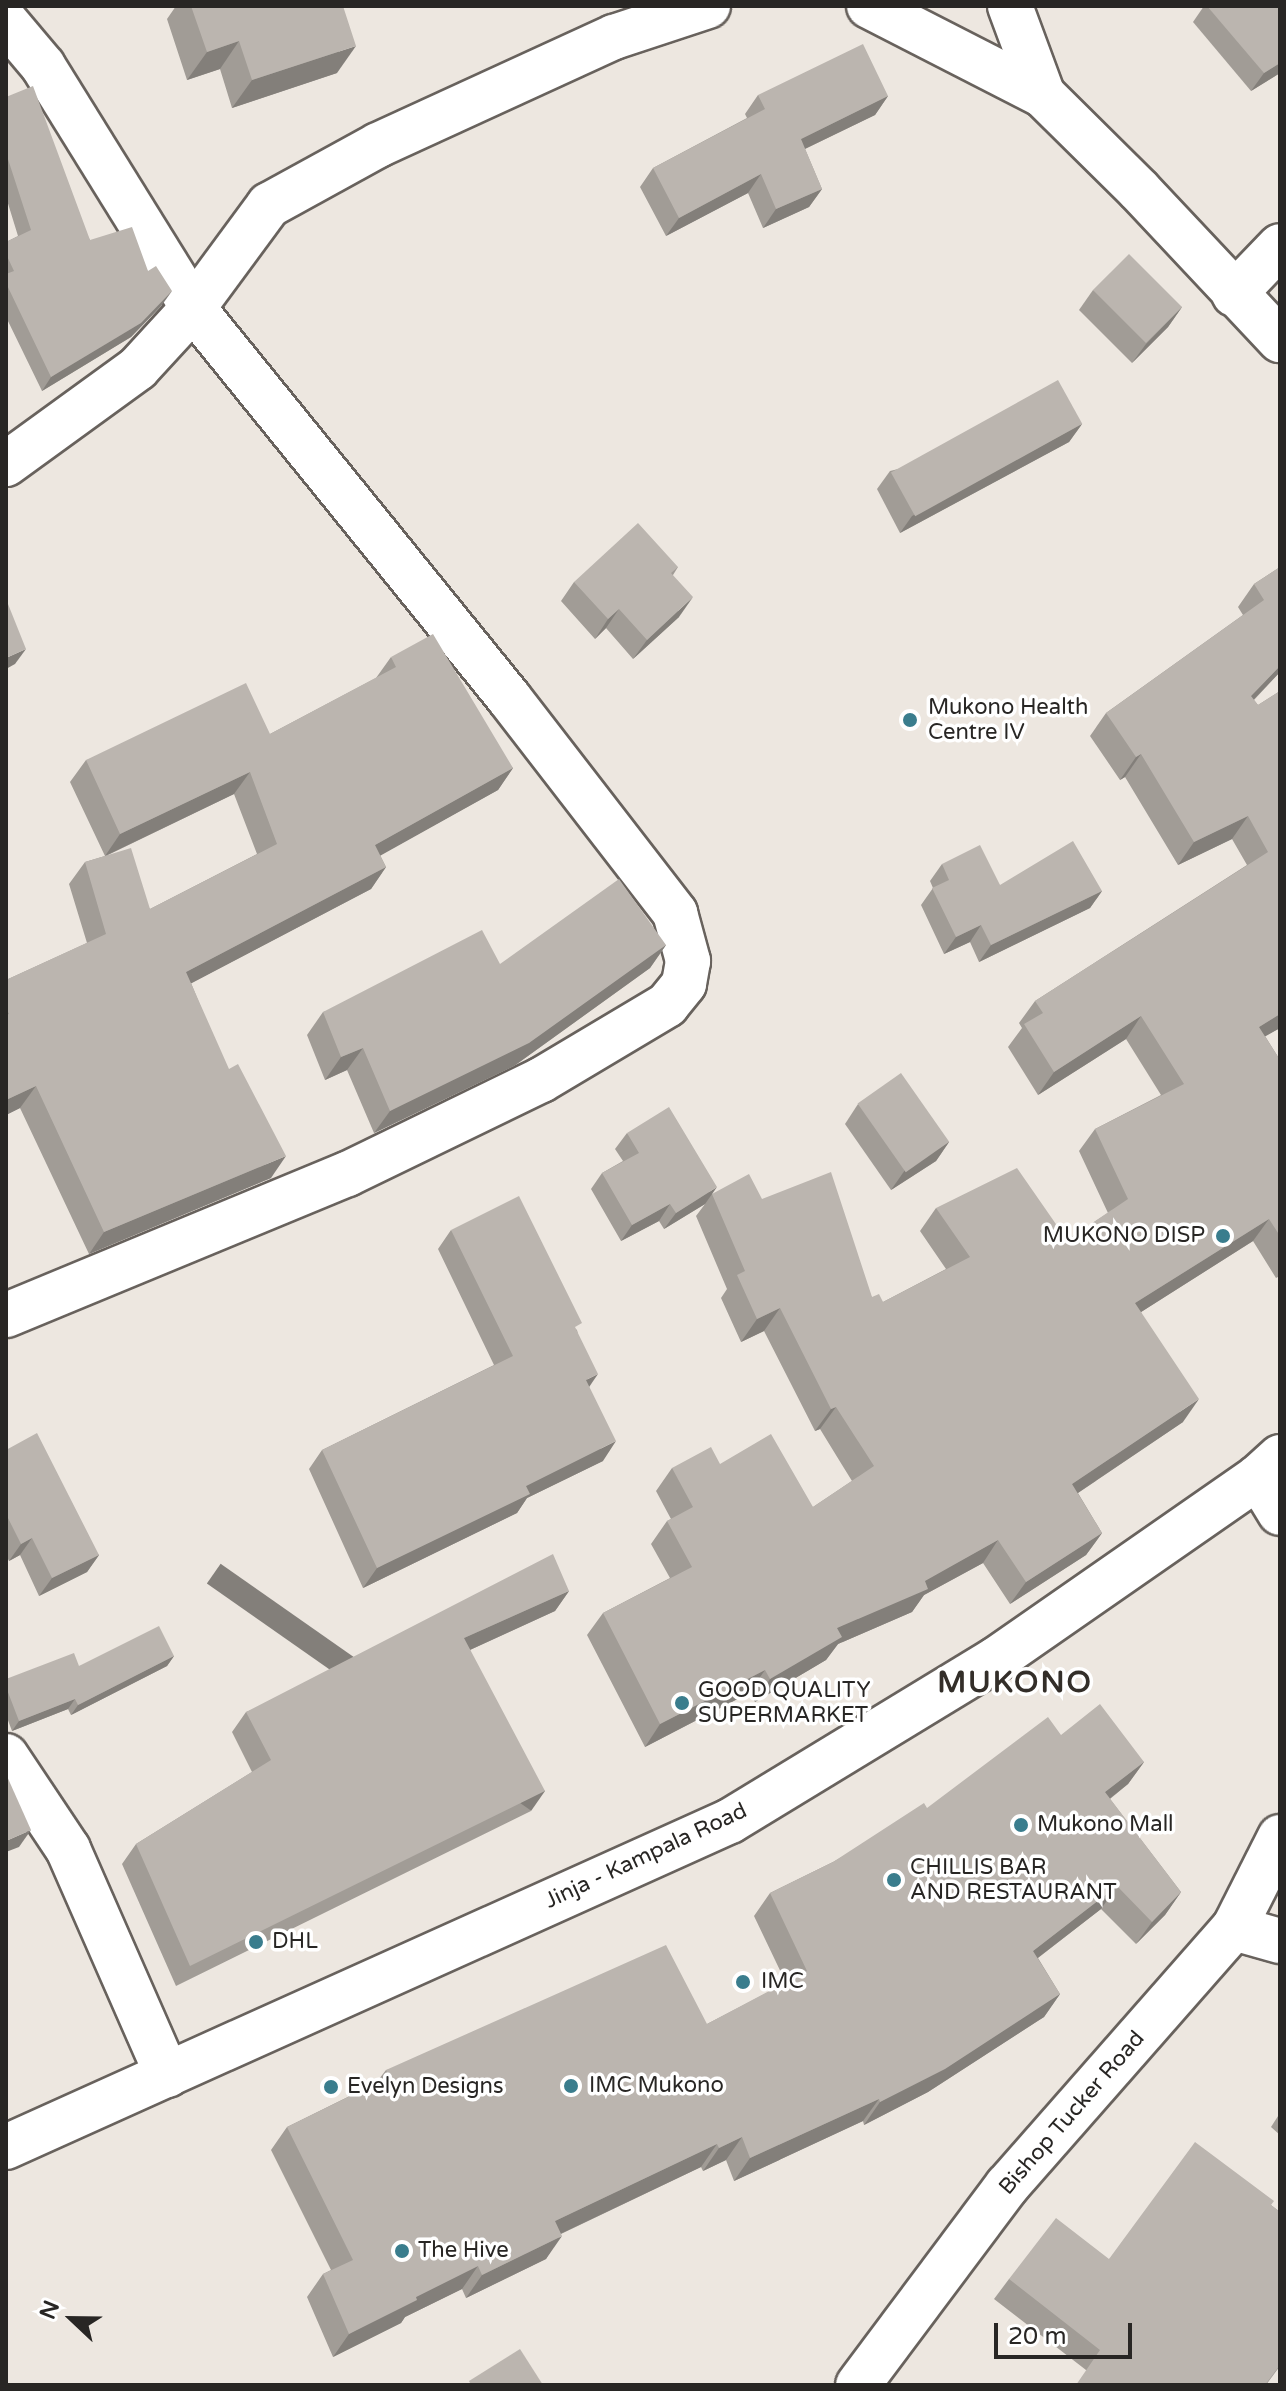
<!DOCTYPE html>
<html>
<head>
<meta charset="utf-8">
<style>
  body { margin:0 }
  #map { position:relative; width:1286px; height:2391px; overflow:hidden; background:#ede7e0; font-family:"Varela Round",sans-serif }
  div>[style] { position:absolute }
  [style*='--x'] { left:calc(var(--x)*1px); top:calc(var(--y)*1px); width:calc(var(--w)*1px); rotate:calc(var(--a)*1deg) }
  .roads { filter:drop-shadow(2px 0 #68625d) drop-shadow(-2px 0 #68625d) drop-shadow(0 2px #68625d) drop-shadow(0 -2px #68625d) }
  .minor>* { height:44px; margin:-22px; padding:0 22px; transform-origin:22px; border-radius:22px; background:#fff }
  .major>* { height:44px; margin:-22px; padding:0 22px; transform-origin:22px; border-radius:22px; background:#fff }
  .highway>* { height:44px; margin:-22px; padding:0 22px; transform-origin:22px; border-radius:22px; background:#fff }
  .wall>* { inset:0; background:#a19c96 }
  .shaded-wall>* { inset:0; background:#837f7a; transform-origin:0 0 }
  .building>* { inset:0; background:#bbb5af; transform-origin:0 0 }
  .dots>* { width:22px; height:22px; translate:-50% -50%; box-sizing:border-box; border:4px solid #fff; border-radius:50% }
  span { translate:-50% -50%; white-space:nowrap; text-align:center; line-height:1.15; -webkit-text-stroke:7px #fff; paint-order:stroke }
  .poi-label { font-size:22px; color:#282624 }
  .left { translate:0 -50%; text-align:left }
  .right { translate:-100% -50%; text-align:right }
  .street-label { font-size:22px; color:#282624 }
  .district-label { font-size:30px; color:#332e29; font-weight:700; letter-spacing:2px }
  .frame { position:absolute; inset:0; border:8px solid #282624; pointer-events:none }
  .north { position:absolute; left:32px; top:2279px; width:80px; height:80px; -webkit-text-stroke:6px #fff; paint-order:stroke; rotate:292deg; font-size:22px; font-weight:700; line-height:32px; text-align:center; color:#282624 }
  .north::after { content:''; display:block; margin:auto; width:28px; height:36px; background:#282624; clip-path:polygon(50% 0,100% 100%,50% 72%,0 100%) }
  .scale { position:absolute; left:994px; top:2323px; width:138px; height:36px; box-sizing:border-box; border:4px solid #282624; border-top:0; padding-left:10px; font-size:24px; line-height:28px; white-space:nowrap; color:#282624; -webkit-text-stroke:6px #fff; paint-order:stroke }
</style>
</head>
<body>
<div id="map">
  <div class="roads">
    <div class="minor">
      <div style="--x:869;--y:6;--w:195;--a:27.1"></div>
      <div style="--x:1043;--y:95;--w:135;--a:44.7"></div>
      <div style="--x:1139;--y:190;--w:206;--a:46.8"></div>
      <div style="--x:1010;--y:6;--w:95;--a:69.7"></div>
      <div style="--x:6;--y:22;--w:57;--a:49.9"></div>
      <div style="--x:43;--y:66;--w:285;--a:58.2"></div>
      <div style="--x:193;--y:308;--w:502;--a:50.98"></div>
      <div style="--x:509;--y:698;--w:272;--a:52.3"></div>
      <div style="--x:675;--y:913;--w:50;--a:74.8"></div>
      <div style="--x:688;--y:961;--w:23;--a:100"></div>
      <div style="--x:684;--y:984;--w:27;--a:129"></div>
      <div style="--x:667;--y:1005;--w:147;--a:149.2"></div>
      <div style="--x:541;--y:1080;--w:216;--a:154.1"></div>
      <div style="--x:347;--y:1174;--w:369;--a:157.5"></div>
      <div style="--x:1234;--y:294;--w:66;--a:-46.2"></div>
      <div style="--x:6;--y:464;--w:163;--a:-36"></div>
      <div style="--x:138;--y:368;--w:81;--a:-47.5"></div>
      <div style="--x:193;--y:308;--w:128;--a:-53.6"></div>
      <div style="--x:269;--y:205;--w:124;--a:-28.8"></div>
      <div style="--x:378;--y:145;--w:260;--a:-24.6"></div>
      <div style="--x:614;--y:37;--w:99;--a:-18.3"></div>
      <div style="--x:6;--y:1756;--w:112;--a:56.3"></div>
      <div style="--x:68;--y:1849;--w:247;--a:66.3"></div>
      <div style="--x:1234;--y:1928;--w:48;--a:15.8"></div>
    </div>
    <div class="major">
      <div style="--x:1258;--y:1477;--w:42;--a:58.6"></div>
      <div style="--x:858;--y:2385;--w:249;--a:-53.2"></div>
      <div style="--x:1007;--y:2186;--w:344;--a:-48.7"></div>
      <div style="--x:1234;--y:1928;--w:102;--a:-63.2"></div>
    </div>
    <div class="highway">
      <div style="--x:6;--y:2147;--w:794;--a:-24.24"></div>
      <div style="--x:730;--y:1821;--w:310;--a:-31.3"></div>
      <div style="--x:995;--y:1660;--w:320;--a:-34.8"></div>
      <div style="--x:1258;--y:1477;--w:30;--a:-42"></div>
    </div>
  </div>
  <div class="wall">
    <div style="clip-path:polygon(176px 6px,343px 6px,337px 73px,232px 108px,220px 69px,187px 80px,167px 19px)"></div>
    <div style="clip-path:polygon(1204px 6px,1280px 6px,1280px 73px,1251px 91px,1193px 22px)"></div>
    <div style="clip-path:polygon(758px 95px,888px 96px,875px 115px,805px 149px,822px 189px,809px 207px,763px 228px,748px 193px,666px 236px,640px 187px,653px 168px,747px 118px,745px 114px)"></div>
    <div style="clip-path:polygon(6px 97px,90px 240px,148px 271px,162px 305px,131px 337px,42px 391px,6px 317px,6px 242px,18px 236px,6px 197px)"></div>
    <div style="clip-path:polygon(1093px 290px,1182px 307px,1168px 327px,1132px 363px,1079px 310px)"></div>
    <div style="clip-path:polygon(1082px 424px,1069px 442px,900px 533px,877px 489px,890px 471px)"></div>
    <div style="clip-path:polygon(678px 567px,673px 575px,679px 617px,633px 659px,606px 628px,595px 639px,561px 601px,574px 582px)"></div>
    <div style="clip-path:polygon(1280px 567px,1280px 672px,1254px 700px,1258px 705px,1280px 691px,1280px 1028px,1265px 1036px,1280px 1060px,1280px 1276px,1276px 1278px,1253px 1241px,1141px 1312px,1183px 1422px,1078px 1493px,1102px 1533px,1086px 1555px,1010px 1604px,983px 1563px,924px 1595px,912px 1612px,838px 1644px,826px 1660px,755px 1702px,749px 1693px,645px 1747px,587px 1635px,603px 1613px,670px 1578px,651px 1544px,667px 1521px,671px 1519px,656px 1491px,672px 1468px,720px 1464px,813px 1507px,852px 1481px,820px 1429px,815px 1431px,764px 1331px,741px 1342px,721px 1298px,727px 1289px,696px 1216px,705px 1204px,664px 1229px,659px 1221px,621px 1241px,591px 1189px,602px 1173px,623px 1161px,615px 1149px,627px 1133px,713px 1194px,762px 1199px,872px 1297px,883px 1302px,946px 1269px,920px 1231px,936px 1208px,1067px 1240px,1108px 1213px,1079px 1151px,1095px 1129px,1161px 1095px,1126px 1039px,1038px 1095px,1008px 1047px,1022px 1028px,1019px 1023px,1035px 1001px,1247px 865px,1232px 839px,1178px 865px,1125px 777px,1120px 780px,1090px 736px,1106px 713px,1243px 615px,1238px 607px,1254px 584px)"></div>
    <div style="clip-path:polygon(evenodd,391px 657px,513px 768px,498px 790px,380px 855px,386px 867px,371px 889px,191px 983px,271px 1178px,89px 1254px,20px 1108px,6px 1115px,6px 980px,87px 943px,69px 884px,85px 862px,105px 856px,70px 782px,86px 760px,270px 734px,376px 678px,391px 657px,234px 794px,257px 854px,150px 909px,108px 855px,234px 794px)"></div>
    <div style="clip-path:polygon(942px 864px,1000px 885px,1102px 891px,1090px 908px,979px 962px,970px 942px,944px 954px,921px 905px,933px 888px,930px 881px)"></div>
    <div style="clip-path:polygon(666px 945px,650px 968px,514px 1066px,374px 1133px,347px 1070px,325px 1080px,307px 1035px,323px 1012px,500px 964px)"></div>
    <div style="clip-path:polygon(858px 1104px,949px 1142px,936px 1161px,891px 1190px,845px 1124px)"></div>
    <div style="clip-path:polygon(451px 1230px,577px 1330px,589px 1387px,603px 1461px,527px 1498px,517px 1513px,363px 1588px,309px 1469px,322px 1450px,494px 1365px,438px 1249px)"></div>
    <div style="clip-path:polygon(6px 1450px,99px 1555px,87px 1572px,39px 1596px,20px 1555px,9px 1561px,6px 1555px)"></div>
    <div style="clip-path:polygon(569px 1591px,555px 1611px,470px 1650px,531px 1811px,176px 1986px,122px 1864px,136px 1844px,252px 1772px,232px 1732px,246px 1712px)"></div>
    <div style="clip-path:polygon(174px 1656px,167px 1666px,71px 1715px,68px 1709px,12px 1731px,6px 1715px,6px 1679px,79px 1666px)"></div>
    <div style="clip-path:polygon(1061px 1735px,1144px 1762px,1128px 1784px,1110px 1799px,1181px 1892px,1165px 1915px,1136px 1944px,1101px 1909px,1038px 1958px,1060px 1994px,1044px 2017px,928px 2092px,864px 2125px,863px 2121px,734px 2181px,726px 2160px,703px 2171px,701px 2167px,561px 2234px,546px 2259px,466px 2298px,462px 2289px,405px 2317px,401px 2323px,333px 2357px,307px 2297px,323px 2274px,331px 2270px,271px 2150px,287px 2127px,376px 2083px,386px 2070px,707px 2024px,786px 1983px,754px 1916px,770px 1893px,833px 1862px)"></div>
    <div style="clip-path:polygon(1280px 2113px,1280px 2135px,1271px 2127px)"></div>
    <div style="clip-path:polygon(1271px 2205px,1280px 2212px,1280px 2366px,1266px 2385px,1086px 2370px,994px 2299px,1009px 2279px,1109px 2259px)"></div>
  </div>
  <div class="shaded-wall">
    <div style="clip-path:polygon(239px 41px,220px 69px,187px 80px,207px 52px)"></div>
    <div style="clip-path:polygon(356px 46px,337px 73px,232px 108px,252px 80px)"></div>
    <div style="clip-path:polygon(1280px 63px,1280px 73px,1251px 91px,1264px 73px)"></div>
    <div style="clip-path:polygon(888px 96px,875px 115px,788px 157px,801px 139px)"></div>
    <div style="clip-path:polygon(761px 174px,748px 193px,666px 236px,679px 218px)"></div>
    <div style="clip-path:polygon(822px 189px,809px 207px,763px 228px,776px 209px)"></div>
    <div style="clip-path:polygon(172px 291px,162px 305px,131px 337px,42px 391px,51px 377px)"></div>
    <div style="clip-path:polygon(1182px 307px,1168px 327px,1132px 363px,1146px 344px)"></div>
    <div style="clip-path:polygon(1082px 424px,1069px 442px,900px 533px,912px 516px)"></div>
    <div style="clip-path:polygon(693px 597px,679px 617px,633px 659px,647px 640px)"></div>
    <div style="clip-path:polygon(619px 609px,606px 628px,595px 639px,608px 619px)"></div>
    <div style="clip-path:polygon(26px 649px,15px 664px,6px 669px,6px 658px)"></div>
    <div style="clip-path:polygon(1280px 666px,1280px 672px,1235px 719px,1251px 696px)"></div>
    <div style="clip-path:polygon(1141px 754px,1125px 777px,1120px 780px,1136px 757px)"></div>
    <div style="clip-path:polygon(513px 768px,498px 790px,360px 867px,375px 845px)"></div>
    <div style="clip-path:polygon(250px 772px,234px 794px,105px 856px,120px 834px)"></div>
    <div style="clip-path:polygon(1248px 816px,1232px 839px,1178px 865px,1194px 842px)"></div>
    <div style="clip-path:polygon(386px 867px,371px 889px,171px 994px,186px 972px)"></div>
    <div style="clip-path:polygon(1102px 891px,1090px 908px,979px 962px,991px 945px)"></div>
    <div style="clip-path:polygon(981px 925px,970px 942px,944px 954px,956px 937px)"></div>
    <div style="clip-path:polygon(666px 945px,650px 968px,514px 1066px,374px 1133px,390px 1111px)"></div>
    <div style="clip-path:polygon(1280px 1014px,1280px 1028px,1243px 1049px,1259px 1027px)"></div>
    <div style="clip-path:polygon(1141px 1016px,1126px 1039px,1038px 1095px,1054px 1072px)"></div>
    <div style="clip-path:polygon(363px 1048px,347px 1070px,325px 1080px,341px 1057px)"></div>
    <div style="clip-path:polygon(36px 1086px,20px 1108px,6px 1115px,6px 1100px)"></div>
    <div style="clip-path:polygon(949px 1142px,936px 1161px,891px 1190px,905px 1170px)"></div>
    <div style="clip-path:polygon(286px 1156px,271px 1178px,89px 1254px,104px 1232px)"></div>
    <div style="clip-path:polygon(717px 1187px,705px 1204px,664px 1229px,676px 1213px)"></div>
    <div style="clip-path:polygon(670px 1204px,659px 1221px,621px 1241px,632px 1225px)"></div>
    <div style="clip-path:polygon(1269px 1219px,1253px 1241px,1119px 1326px,1135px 1303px)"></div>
    <div style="clip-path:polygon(780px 1308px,764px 1331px,741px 1342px,757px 1319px)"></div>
    <div style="clip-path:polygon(598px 1374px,585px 1393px,586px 1380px)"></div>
    <div style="clip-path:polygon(1199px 1399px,1183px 1422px,1057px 1507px,1072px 1484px)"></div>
    <div style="clip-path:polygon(836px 1407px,820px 1429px,815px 1431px,831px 1409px)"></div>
    <div style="clip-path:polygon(616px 1441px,603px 1461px,527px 1498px,517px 1513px,363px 1588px,377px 1568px,526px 1486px)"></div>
    <div style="clip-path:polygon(1102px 1533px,1086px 1555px,1010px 1604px,1026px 1582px)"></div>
    <div style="clip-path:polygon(32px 1538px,20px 1555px,9px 1561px,21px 1544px)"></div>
    <div style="clip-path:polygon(998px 1540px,983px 1563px,924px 1595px,912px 1612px,838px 1644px,826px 1660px,755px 1702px,770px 1679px,837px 1628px)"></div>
    <div style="clip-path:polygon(99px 1555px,87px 1572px,39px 1596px,52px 1578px)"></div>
    <div style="clip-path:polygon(569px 1591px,555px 1611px,450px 1659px,464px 1638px)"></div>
    <div style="clip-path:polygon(174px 1656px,167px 1666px,71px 1715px,78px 1705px)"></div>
    <div style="clip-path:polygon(765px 1670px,749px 1693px,645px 1747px,660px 1724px)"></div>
    <div style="clip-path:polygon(75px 1699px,68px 1709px,12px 1731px,19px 1721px)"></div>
    <div style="clip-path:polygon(1144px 1762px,1128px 1784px,1089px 1815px,1105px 1792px)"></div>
    <div style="left:545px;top:1791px;width:24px;height:396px;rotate:125deg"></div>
    <div style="clip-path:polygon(31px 1830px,19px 1847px,6px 1852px,6px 1841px)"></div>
    <div style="clip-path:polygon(1117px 1886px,1101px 1909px,1017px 1974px,1033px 1951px)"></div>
    <div style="clip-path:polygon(1181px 1892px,1165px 1915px,1136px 1944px,1152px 1922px)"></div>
    <div style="clip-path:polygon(1060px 1994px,1044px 2017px,928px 2092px,864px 2125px,880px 2102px)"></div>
    <div style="clip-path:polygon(879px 2099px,863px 2121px,734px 2181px,750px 2158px)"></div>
    <div style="clip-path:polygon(742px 2137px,726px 2160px,703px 2171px,719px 2148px)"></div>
    <div style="clip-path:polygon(717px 2144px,701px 2167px,539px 2244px,555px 2221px)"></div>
    <div style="clip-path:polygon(562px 2236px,546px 2259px,466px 2298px,482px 2275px)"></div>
    <div style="clip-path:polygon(478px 2266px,462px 2289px,405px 2317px,401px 2323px,333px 2357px,349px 2334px,416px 2297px)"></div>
  </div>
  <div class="building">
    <div style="clip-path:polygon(191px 6px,343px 6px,356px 46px,252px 80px,239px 41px,207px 52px)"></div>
    <div style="clip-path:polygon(1207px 6px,1280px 6px,1280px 63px,1264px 73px)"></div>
    <div style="clip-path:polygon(863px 44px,888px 96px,801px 139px,822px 189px,776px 209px,761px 174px,679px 218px,653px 168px,765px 109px,758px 95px)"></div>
    <div style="clip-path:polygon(33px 86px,90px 240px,132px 227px,148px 271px,156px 266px,172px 291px,141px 323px,51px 377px,6px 283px,6px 274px,14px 271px,6px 254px,6px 242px,31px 230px,6px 153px,6px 97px)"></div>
    <div style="left:1129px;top:254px;width:75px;height:51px;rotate:45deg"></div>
    <div style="left:1058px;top:380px;width:50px;height:191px;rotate:61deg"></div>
    <div style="clip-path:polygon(638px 523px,678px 567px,671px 573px,693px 597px,647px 640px,619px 609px,608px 619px,574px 582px)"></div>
    <div style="clip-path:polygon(1280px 567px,1280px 666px,1251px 696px,1258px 705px,1280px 691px,1280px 1014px,1259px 1027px,1280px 1060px,1280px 1236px,1269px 1219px,1135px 1303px,1199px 1399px,1072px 1484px,1102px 1533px,1026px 1582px,998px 1540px,925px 1581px,928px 1589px,837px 1628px,842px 1637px,770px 1679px,765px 1670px,660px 1724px,603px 1613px,692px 1567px,667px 1521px,693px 1507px,672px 1468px,711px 1447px,720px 1464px,771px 1434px,813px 1507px,874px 1466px,836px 1407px,831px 1409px,780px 1308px,757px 1319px,737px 1275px,745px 1271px,712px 1194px,749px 1174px,762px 1199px,831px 1172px,872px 1297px,879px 1294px,883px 1302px,970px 1257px,936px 1208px,1017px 1168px,1067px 1240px,1128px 1199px,1095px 1129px,1184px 1084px,1141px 1016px,1054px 1072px,1024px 1024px,1043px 1013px,1035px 1001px,1268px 852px,1248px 816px,1194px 842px,1141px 754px,1136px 757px,1106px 713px,1264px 600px,1254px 584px)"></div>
    <div style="clip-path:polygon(6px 599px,26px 649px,6px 658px)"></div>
    <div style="clip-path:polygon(433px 634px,513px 768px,375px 845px,386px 867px,186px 972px,229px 1069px,238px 1064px,286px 1156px,104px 1232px,36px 1086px,6px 1100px,6px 1015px,9px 1014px,6px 1008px,6px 980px,106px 934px,85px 862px,131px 848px,150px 909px,277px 844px,250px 772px,120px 834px,86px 760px,246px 683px,270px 734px,396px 667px,391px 657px)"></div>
    <div style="clip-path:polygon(1073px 841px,1102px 891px,991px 945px,981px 925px,956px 937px,932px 888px,949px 880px,942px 864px,980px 845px,1000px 885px)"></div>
    <div style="clip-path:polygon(619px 879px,666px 945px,529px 1043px,390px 1111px,363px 1048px,341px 1057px,323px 1012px,482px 930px,500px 964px)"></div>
    <div style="left:901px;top:1073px;width:84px;height:53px;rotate:55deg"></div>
    <div style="clip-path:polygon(669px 1107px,717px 1187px,676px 1213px,670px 1204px,632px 1225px,602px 1173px,639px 1153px,627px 1133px)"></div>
    <div style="clip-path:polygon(519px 1196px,582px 1323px,575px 1327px,598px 1374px,586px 1380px,616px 1441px,526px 1486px,530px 1494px,377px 1568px,322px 1450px,513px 1356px,451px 1230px)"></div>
    <div style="clip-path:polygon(37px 1433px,99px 1555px,52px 1578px,32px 1538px,21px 1544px,6px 1514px,6px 1450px)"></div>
    <div style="clip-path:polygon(553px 1554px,569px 1591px,464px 1638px,545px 1791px,190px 1966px,136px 1844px,271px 1760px,246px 1712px)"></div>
    <div style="clip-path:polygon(159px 1626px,174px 1656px,78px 1705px,75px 1699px,19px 1721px,6px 1687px,6px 1679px,74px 1653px,79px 1666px)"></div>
    <div style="clip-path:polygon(1100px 1704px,1144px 1762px,1105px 1792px,1181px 1892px,1152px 1922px,1117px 1886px,1033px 1951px,1060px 1994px,945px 2069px,880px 2102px,879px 2099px,750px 2158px,742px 2137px,719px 2148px,717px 2144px,555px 2221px,562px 2236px,482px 2275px,478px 2266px,416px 2297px,417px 2300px,349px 2334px,323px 2274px,353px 2260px,287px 2127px,389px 2077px,386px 2070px,666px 1945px,707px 2024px,807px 1971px,770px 1893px,833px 1862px,924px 1803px,927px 1808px,1048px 1717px,1061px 1735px)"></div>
    <div style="clip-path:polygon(6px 1774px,31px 1830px,6px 1841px)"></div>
    <div style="clip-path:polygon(1195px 2142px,1274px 2201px,1271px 2205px,1280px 2212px,1280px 2365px,1265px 2385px,1076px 2385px,1100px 2350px,1009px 2279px,1056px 2218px,1109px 2259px)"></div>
    <div style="clip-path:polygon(520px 2349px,543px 2385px,471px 2385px,469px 2381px)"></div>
  </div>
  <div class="dots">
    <div style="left:910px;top:720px;background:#3a7d8d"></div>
    <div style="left:1223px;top:1236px;background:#3a7d8d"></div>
    <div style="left:682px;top:1703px;background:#3a7d8d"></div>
    <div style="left:1021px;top:1825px;background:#3a7d8d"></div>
    <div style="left:894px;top:1880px;background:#3a7d8d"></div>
    <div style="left:256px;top:1942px;background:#3a7d8d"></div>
    <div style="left:743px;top:1982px;background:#3a7d8d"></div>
    <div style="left:571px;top:2086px;background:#3a7d8d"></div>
    <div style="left:331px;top:2087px;background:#3a7d8d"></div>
    <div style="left:402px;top:2251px;background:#3a7d8d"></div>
  </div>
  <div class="poi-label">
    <span class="left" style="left:928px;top:720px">Mukono Health<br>Centre IV</span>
    <span class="right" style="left:1205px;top:1236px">MUKONO DISP</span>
    <span class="left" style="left:698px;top:1703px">GOOD QUALITY<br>SUPERMARKET</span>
    <span class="left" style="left:1037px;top:1825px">Mukono Mall</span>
    <span class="left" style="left:910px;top:1880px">CHILLIS BAR<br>AND RESTAURANT</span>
    <span class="left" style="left:272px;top:1942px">DHL</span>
    <span class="left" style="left:761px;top:1982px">IMC</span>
    <span class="left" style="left:589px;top:2086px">IMC Mukono</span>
    <span class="left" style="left:347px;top:2087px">Evelyn Designs</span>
    <span class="left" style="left:418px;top:2251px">The Hive</span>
  </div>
  <div class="street-label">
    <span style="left:646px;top:1856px;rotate:-25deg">Jinja - Kampala Road</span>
    <span style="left:1072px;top:2113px;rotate:-49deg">Bishop Tucker Road</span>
  </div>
  <div class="district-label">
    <span style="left:1015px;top:1683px">MUKONO</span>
  </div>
  <div class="frame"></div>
  <div class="north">N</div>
  <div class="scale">20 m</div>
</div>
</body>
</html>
